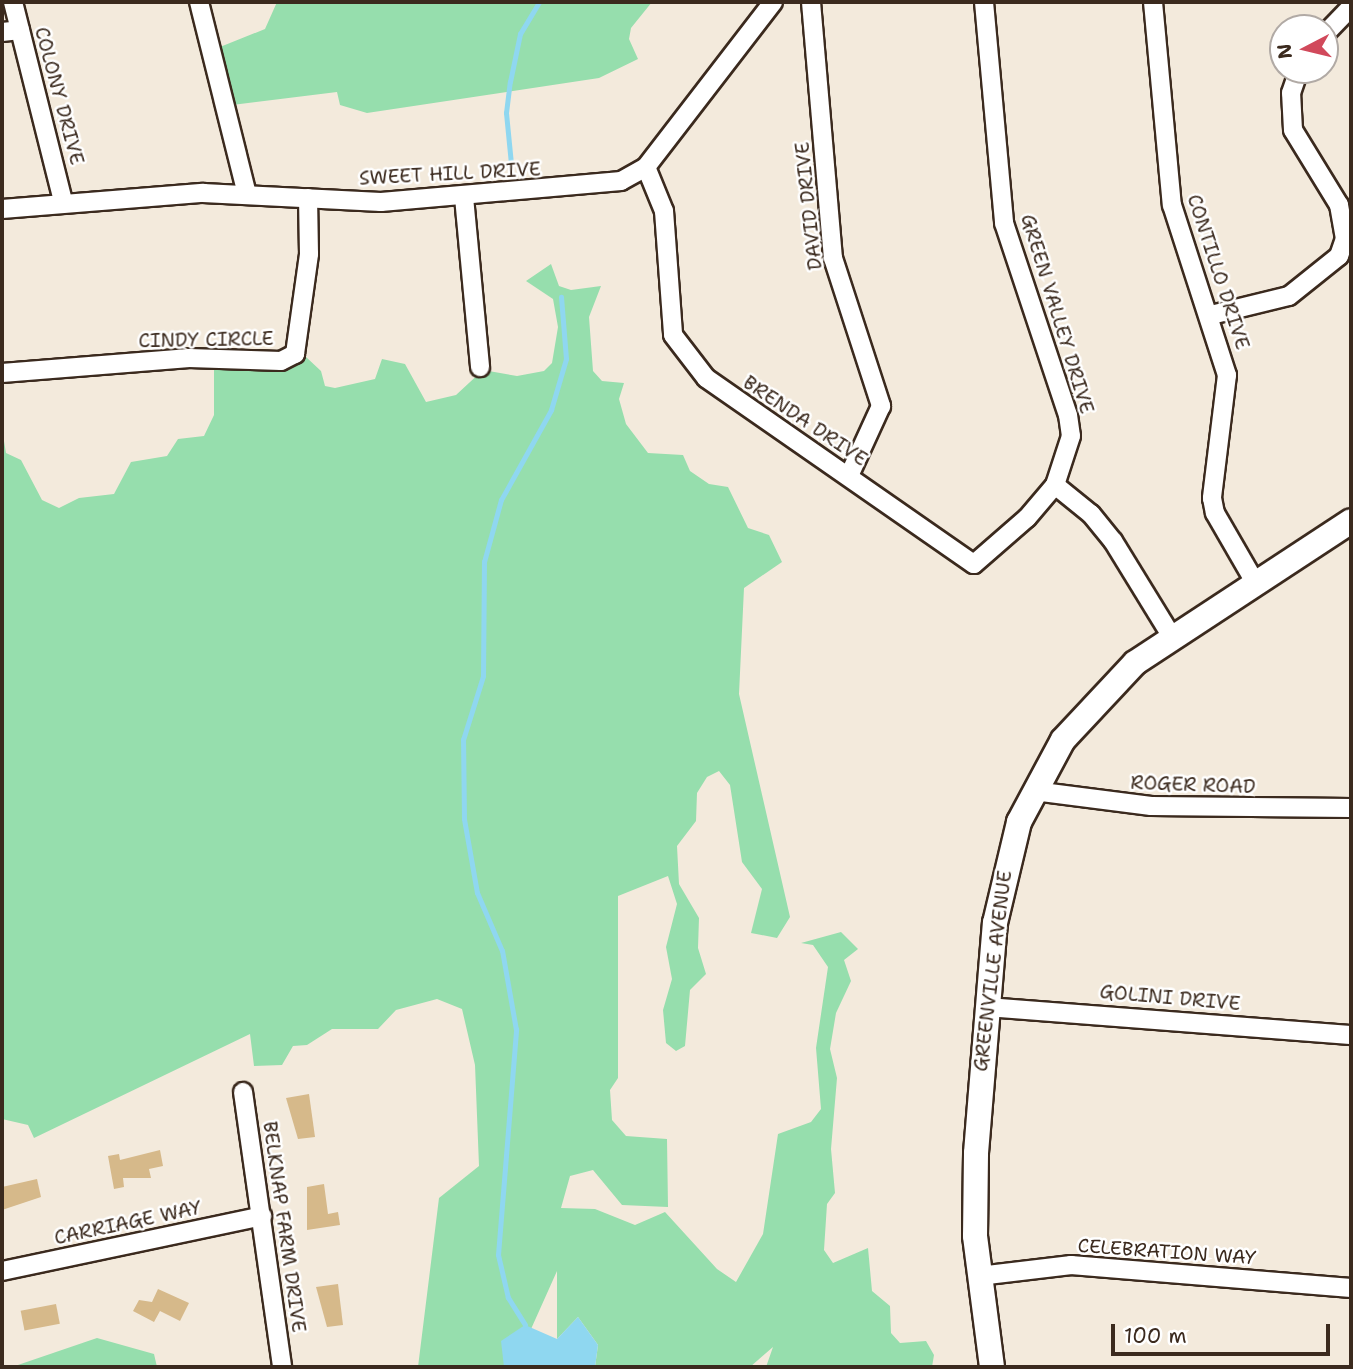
<!DOCTYPE html>
<html>
<head>
<meta charset="utf-8">
<style>
  body { margin:0 }
  #map { position:relative; width:1353px; height:1369px; overflow:hidden; background:#f3eadc; font-family:"Shantell Sans",sans-serif }
  div>[style] { position:absolute }
  [style*='--x'] { left:calc(var(--x)*1px); top:calc(var(--y)*1px); width:calc(var(--w)*1px); rotate:calc(var(--a)*1deg) }
  .green>* { inset:0; background:#96dead }
  .water>* { inset:0; background:#8fd7f0 }
  .stream>* { height:4.5px; margin:-2.25px; padding:0 2.25px; transform-origin:2.25px; border-radius:2.25px; background:#8fd7f0 }
  .building>* { inset:0; background:#d6b98a; transform-origin:0 0 }
  .roads { filter:drop-shadow(2px 0 #3b2a1e) drop-shadow(-2px 0 #3b2a1e) drop-shadow(0 2px #3b2a1e) drop-shadow(0 -2px #3b2a1e) }
  .street>* { height:18px; margin:-9px; padding:0 9px; transform-origin:9px; border-radius:9px; background:#fff }
  .secondary>* { height:24px; margin:-12px; padding:0 12px; transform-origin:12px; border-radius:12px; background:#fff }
  span { translate:-50% -50%; white-space:nowrap; text-align:center; line-height:1.15; -webkit-text-stroke:5px #fff; paint-order:stroke }
  .street-label { font-size:19px; color:#3b2a1e }
  .frame { position:absolute; inset:0; border:4px solid #3b2a1e; pointer-events:none }
  .north { position:absolute; left:1269px; top:14px; width:70px; height:70px; box-sizing:border-box; background:#fff; border:2px solid #b1aaa5; border-radius:50%; rotate:263deg; font-size:19px; font-weight:700; line-height:28px; text-align:center; color:#3b2a1e }
  .north::after { content:''; display:block; margin:auto; width:24px; height:32px; background:#d1495b; clip-path:polygon(50% 0,100% 100%,50% 72%,0 100%) }
  .scale { position:absolute; left:1111px; top:1324px; width:219px; height:32px; box-sizing:border-box; border:4px solid #3b2a1e; border-top:0; padding-left:9px; font-size:21px; line-height:24px; white-space:nowrap; color:#3b2a1e; -webkit-text-stroke:5px #fff; paint-order:stroke }
</style>
</head>
<body>
<div id="map">
  <div class="green">
    <div style="clip-path:polygon(277px 2px,652px 2px,631px 28px,629px 39px,638px 59px,599px 78px,367px 113px,340px 105px,337px 92px,232px 105px,220px 47px,265px 29px)"></div>
    <div style="clip-path:polygon(551px 264px,559px 286px,571px 290px,601px 286px,589px 317px,593px 371px,602px 381px,624px 383px,619px 399px,626px 424px,648px 453px,683px 455px,690px 471px,709px 484px,728px 487px,748px 528px,769px 535px,782px 562px,744px 588px,739px 694px,790px 917px,777px 938px,751px 933px,762px 889px,742px 862px,730px 785px,719px 771px,707px 777px,697px 793px,696px 821px,677px 846px,679px 884px,699px 918px,698px 948px,706px 974px,690px 990px,685px 1046px,676px 1051px,666px 1043px,663px 1010px,672px 979px,666px 947px,677px 904px,668px 876px,618px 896px,618px 1078px,610px 1090px,612px 1120px,626px 1136px,667px 1139px,668px 1207px,622px 1205px,593px 1170px,570px 1176px,561px 1208px,595px 1209px,635px 1225px,665px 1212px,717px 1269px,736px 1282px,763px 1234px,778px 1134px,811px 1122px,821px 1109px,816px 1048px,828px 967px,813px 945px,801px 943px,841px 932px,858px 949px,844px 960px,851px 981px,836px 1013px,830px 1049px,837px 1078px,831px 1149px,835px 1193px,827px 1204px,824px 1250px,833px 1263px,868px 1248px,872px 1291px,890px 1306px,891px 1333px,900px 1343px,926px 1341px,934px 1355px,932px 1367px,766px 1367px,773px 1347px,750px 1367px,595px 1367px,598px 1345px,578px 1317px,557px 1339px,557px 1271px,514px 1367px,418px 1367px,439px 1198px,479px 1166px,475px 1065px,462px 1009px,437px 999px,396px 1010px,378px 1029px,332px 1029px,307px 1045px,293px 1046px,282px 1065px,254px 1066px,250px 1034px,34px 1138px,28px 1125px,2px 1119px,2px 429px,6px 453px,21px 460px,42px 500px,59px 508px,79px 498px,114px 494px,131px 462px,167px 456px,178px 439px,204px 436px,214px 415px,214px 358px,306px 357px,321px 371px,325px 386px,335px 388px,375px 379px,382px 359px,405px 364px,426px 402px,456px 395px,483px 370px,517px 376px,544px 371px,552px 363px,558px 327px,553px 299px,526px 281px)"></div>
    <div style="clip-path:polygon(97px 1338px,154px 1354px,157px 1367px,12px 1367px)"></div>
  </div>
  <div class="water">
    <div style="clip-path:polygon(578px 1317px,598px 1345px,595px 1367px,504px 1367px,501px 1341px,525px 1325px,557px 1339px)"></div>
  </div>
  <div class="stream">
    <div style="--x:511;--y:164;--w:51;--a:-95.6"></div>
    <div style="--x:506;--y:113;--w:31;--a:-83"></div>
    <div style="--x:510;--y:82;--w:49;--a:-78.2"></div>
    <div style="--x:520;--y:34;--w:37;--a:-59"></div>
    <div style="--x:525;--y:1325;--w:32;--a:-122"></div>
    <div style="--x:508;--y:1298;--w:44;--a:-103.1"></div>
    <div style="--x:498;--y:1255;--w:226;--a:-85.4"></div>
    <div style="--x:516;--y:1030;--w:80;--a:-100"></div>
    <div style="--x:502;--y:951;--w:63;--a:-113.3"></div>
    <div style="--x:477;--y:893;--w:75;--a:-100"></div>
    <div style="--x:464;--y:819;--w:79;--a:-90.7"></div>
    <div style="--x:463;--y:740;--w:67;--a:-72.6"></div>
    <div style="--x:483;--y:676;--w:114;--a:-89.5"></div>
    <div style="--x:484;--y:562;--w:64;--a:-74.7"></div>
    <div style="--x:501;--y:500;--w:103;--a:-60.9"></div>
    <div style="--x:551;--y:410;--w:53;--a:-73.6"></div>
    <div style="--x:566;--y:359;--w:62;--a:-94.6"></div>
  </div>
  <div class="building">
    <div style="clip-path:polygon(309px 1094px,315px 1137px,298px 1139px,286px 1098px)"></div>
    <div style="clip-path:polygon(160px 1150px,163px 1166px,149px 1169px,151px 1178px,123px 1178px,124px 1187px,114px 1189px,108px 1156px,119px 1154px,120px 1160px)"></div>
    <div style="clip-path:polygon(37px 1179px,41px 1197px,2px 1210px,2px 1187px)"></div>
    <div style="clip-path:polygon(324px 1184px,328px 1214px,338px 1212px,340px 1225px,307px 1230px,307px 1187px)"></div>
    <div style="clip-path:polygon(338px 1284px,343px 1325px,327px 1327px,316px 1287px)"></div>
    <div style="clip-path:polygon(158px 1289px,189px 1303px,180px 1321px,160px 1311px,154px 1322px,133px 1311px,139px 1300px,152px 1302px)"></div>
    <div style="left:56px;top:1304px;width:20px;height:36px;rotate:79deg"></div>
  </div>
  <div class="roads">
    <div class="street">
      <div style="--x:13;--y:2;--w:205;--a:75.9"></div>
      <div style="--x:199;--y:2;--w:198;--a:76"></div>
      <div style="--x:811;--y:2;--w:257;--a:85.1"></div>
      <div style="--x:833;--y:258;--w:156;--a:72"></div>
      <div style="--x:881;--y:406;--w:77;--a:114.6"></div>
      <div style="--x:984;--y:2;--w:222;--a:84.8"></div>
      <div style="--x:1004;--y:223;--w:202;--a:71.6"></div>
      <div style="--x:1068;--y:415;--w:21;--a:82"></div>
      <div style="--x:1071;--y:436;--w:52;--a:108.1"></div>
      <div style="--x:1055;--y:485;--w:46;--a:38.9"></div>
      <div style="--x:1091;--y:514;--w:35;--a:51"></div>
      <div style="--x:1113;--y:541;--w:113;--a:58.4"></div>
      <div style="--x:1153;--y:2;--w:204;--a:84.7"></div>
      <div style="--x:1172;--y:205;--w:179;--a:72.1"></div>
      <div style="--x:1227;--y:375;--w:124;--a:97"></div>
      <div style="--x:1212;--y:498;--w:15;--a:79"></div>
      <div style="--x:1215;--y:513;--w:82;--a:60"></div>
      <div style="--x:2;--y:32;--w:18;--a:-6"></div>
      <div style="--x:1325;--y:34;--w:37;--a:-46"></div>
      <div style="--x:646;--y:167;--w:48;--a:67.8"></div>
      <div style="--x:664;--y:211;--w:124;--a:85.8"></div>
      <div style="--x:673;--y:335;--w:54;--a:52.5"></div>
      <div style="--x:706;--y:378;--w:326;--a:34.8"></div>
      <div style="--x:974;--y:564;--w:70;--a:-41"></div>
      <div style="--x:1027;--y:518;--w:43;--a:-49.7"></div>
      <div style="--x:464;--y:197;--w:171;--a:84.6"></div>
      <div style="--x:2;--y:209;--w:202;--a:-4.6"></div>
      <div style="--x:203;--y:193;--w:178;--a:2.9"></div>
      <div style="--x:381;--y:202;--w:241;--a:-5"></div>
      <div style="--x:621;--y:181;--w:29;--a:-29"></div>
      <div style="--x:646;--y:167;--w:208;--a:-52.4"></div>
      <div style="--x:1211;--y:315;--w:80;--a:-13.7"></div>
      <div style="--x:1289;--y:296;--w:64;--a:-38.7"></div>
      <div style="--x:1339;--y:256;--w:18;--a:-71"></div>
      <div style="--x:1345;--y:239;--w:35;--a:-100"></div>
      <div style="--x:1339;--y:205;--w:88;--a:-121.5"></div>
      <div style="--x:1293;--y:130;--w:37;--a:-93"></div>
      <div style="--x:1291;--y:93;--w:24;--a:-71"></div>
      <div style="--x:2;--y:373;--w:188;--a:-4.6"></div>
      <div style="--x:189;--y:358;--w:92;--a:1.9"></div>
      <div style="--x:281;--y:361;--w:16;--a:-27"></div>
      <div style="--x:295;--y:354;--w:101;--a:-82"></div>
      <div style="--x:309;--y:254;--w:56;--a:-91"></div>
      <div style="--x:1034;--y:791;--w:118;--a:7.3"></div>
      <div style="--x:1151;--y:806;--w:200;--a:0.6"></div>
      <div style="--x:986;--y:1007;--w:366;--a:4.4"></div>
      <div style="--x:243;--y:1092;--w:278;--a:81.9"></div>
      <div style="--x:2;--y:1271;--w:266;--a:-11.9"></div>
      <div style="--x:979;--y:1276;--w:93;--a:-6.8"></div>
      <div style="--x:1071;--y:1265;--w:281;--a:4.7"></div>
    </div>
    <div class="secondary">
      <div style="--x:992;--y:1367;--w:132;--a:-97.4"></div>
      <div style="--x:975;--y:1236;--w:83;--a:-89.3"></div>
      <div style="--x:976;--y:1153;--w:231;--a:-85.3"></div>
      <div style="--x:995;--y:923;--w:104;--a:-76.6"></div>
      <div style="--x:1019;--y:822;--w:93;--a:-61.8"></div>
      <div style="--x:1063;--y:740;--w:105;--a:-46.9"></div>
      <div style="--x:1135;--y:663;--w:258;--a:-33.3"></div>
    </div>
  </div>
  <div class="street-label">
    <span style="left:59px;top:96px;rotate:75deg">COLONY DRIVE</span>
    <span style="left:450px;top:174px;rotate:-3deg">SWEET HILL DRIVE</span>
    <span style="left:809px;top:206px;rotate:-96deg">DAVID DRIVE</span>
    <span style="left:1218px;top:272px;rotate:72deg">CONTILLO DRIVE</span>
    <span style="left:1057px;top:314px;rotate:73deg">GREEN VALLEY DRIVE</span>
    <span style="left:206px;top:340px;rotate:-1deg">CINDY CIRCLE</span>
    <span style="left:805px;top:421px;rotate:34deg">BRENDA DRIVE</span>
    <span style="left:1193px;top:785px;rotate:2deg">ROGER ROAD</span>
    <span style="left:993px;top:971px;rotate:-83deg">GREENVILLE AVENUE</span>
    <span style="left:1170px;top:998px;rotate:5deg">GOLINI DRIVE</span>
    <span style="left:128px;top:1223px;rotate:-12deg">CARRIAGE WAY</span>
    <span style="left:284px;top:1227px;rotate:82deg">BELKNAP FARM DRIVE</span>
    <span style="left:1167px;top:1252px;rotate:4deg">CELEBRATION WAY</span>
  </div>
  <div class="frame"></div>
  <div class="north">N</div>
  <div class="scale">100 m</div>
</div>
</body>
</html>
